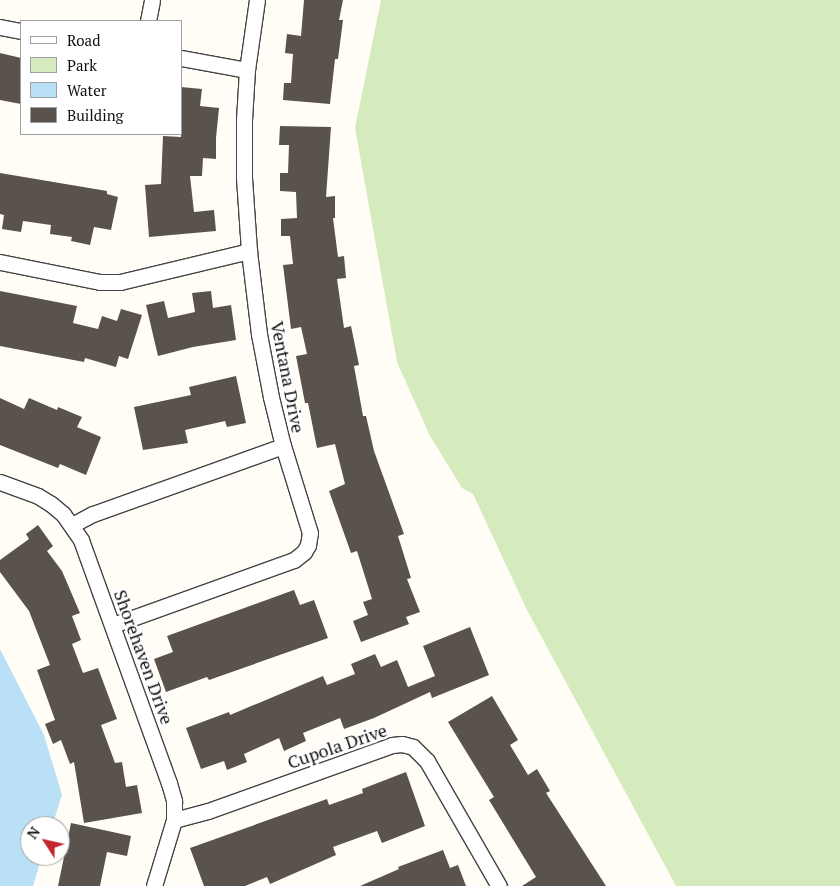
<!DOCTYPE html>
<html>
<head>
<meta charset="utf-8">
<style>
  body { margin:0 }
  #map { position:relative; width:840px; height:886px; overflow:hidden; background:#fffdf5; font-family:"PT Serif",serif }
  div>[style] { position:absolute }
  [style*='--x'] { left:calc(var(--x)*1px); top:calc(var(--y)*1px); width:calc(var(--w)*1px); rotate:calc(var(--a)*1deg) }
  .green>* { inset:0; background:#d5ebbd }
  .water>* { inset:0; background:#b9e0f7 }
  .building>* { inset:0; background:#5a524d }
  .roads { filter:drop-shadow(1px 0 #444) drop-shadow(-1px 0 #444) drop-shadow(0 1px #444) drop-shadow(0 -1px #444) }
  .street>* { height:15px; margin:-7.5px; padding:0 7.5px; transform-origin:7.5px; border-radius:7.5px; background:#fff }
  span { translate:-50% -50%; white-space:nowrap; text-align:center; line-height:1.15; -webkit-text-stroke:5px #fff; paint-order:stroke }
  .street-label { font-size:18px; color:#111 }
  .legend { position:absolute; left:20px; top:20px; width:162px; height:115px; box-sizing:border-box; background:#fff; border:1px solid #a0a0a0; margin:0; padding:6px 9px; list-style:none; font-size:15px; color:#111 }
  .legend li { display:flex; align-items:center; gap:10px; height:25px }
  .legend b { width:25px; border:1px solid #a0a0a0 }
  .north { position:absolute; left:20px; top:816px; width:50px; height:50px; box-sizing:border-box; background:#fff; border:1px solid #a0a0a0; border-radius:50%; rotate:305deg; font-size:14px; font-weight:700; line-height:20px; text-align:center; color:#111 }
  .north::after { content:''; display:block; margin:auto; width:18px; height:22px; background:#c4262e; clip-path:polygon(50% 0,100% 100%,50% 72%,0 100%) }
</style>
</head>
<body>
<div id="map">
  <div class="green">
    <div style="clip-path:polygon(381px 0,840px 0,840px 886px,676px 886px,527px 610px,473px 494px,462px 488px,430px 436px,397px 362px,355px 128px)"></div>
  </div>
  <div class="water">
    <div style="clip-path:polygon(0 649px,44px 735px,62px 795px,52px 826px,30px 826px,30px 856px,42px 856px,33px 886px,0 886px)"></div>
  </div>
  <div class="building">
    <div style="clip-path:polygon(304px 0,343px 0,339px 20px,343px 20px,338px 59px,335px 59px,330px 104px,283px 100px,284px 83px,291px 83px,293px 54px,285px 53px,287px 34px,301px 36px)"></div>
    <div style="clip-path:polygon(0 53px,21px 58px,21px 104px,0 100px)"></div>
    <div style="clip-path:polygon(181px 87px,202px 89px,200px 106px,219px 108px,216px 138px,216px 159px,203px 158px,202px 176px,190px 176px,194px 212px,214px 210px,216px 231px,149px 237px,145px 185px,161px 184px,163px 136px,181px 137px)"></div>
    <div style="clip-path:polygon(280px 126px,331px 127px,326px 197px,335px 196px,335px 218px,333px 218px,338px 257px,344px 256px,346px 278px,337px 279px,344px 328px,351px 326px,359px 365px,354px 366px,363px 416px,366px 416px,374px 451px,404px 534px,398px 536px,411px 578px,407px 579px,420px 612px,406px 617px,409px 624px,361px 642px,353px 621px,368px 615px,363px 602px,372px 599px,357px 551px,351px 553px,329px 491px,345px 484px,335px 444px,317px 448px,308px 403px,305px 403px,296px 356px,307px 354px,301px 327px,291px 329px,283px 265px,293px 264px,290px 236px,281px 236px,281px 219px,297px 218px,296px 192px,280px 191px,280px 173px,288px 173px,289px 145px,279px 145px)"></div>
    <div style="clip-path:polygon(0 173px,107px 191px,107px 194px,118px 197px,111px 230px,94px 227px,90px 245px,71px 241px,72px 237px,50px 234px,51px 225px,23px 221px,21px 232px,2px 229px,4px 215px,0 214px)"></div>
    <div style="clip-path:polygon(0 291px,77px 306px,73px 323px,98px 329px,102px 316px,117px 321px,121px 309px,142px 315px,128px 359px,119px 356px,116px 367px,85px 358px,84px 362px,0 346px)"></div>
    <div style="clip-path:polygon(211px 291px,213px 308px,231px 305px,236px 340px,193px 347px,158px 356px,146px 305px,164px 301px,168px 318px,195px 312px,192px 293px)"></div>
    <div style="clip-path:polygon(236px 376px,246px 423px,227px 427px,225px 421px,185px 430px,188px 443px,143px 450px,134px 407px,191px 395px,189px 387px)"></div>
    <div style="clip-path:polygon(0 398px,24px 409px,29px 398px,57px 410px,58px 407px,82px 417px,77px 427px,101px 437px,86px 475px,60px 464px,58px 468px,0 445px)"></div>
    <div style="clip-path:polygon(38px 525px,53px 546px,47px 551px,62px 571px,80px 613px,72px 616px,81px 640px,72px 644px,83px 673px,98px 668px,117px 719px,101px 725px,115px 763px,122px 762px,126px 787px,137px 785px,142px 813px,84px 823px,74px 762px,70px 764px,61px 740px,53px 744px,45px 724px,55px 720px,37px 670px,50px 665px,29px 611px,0 572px,0 560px,29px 539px,26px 534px)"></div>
    <div style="clip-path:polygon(294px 590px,300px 605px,314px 600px,328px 638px,209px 680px,207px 677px,166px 692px,154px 659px,173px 652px,167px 636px)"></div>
    <div style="clip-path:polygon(470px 627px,489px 675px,432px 698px,430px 692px,374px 718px,344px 729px,340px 718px,303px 733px,306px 741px,284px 751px,279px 738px,244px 754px,247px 762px,227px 770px,224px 761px,201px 769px,186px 728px,229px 712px,230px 715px,323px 676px,327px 685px,355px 674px,351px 664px,375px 654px,381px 667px,397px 660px,408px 687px,435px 676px,423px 646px)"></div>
    <div style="clip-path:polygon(492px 696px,518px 740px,510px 745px,528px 775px,537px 769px,550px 791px,546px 793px,606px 886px,522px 886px,536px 877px,489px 800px,494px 797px,448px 722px)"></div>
    <div style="clip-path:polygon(406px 772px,425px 826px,382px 843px,377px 831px,333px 847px,336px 855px,270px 884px,267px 877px,245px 886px,204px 886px,190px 848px,327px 799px,329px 805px,363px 793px,362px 789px)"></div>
    <div style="clip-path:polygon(71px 823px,131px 836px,127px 856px,107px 852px,100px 886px,58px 886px)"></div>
    <div style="clip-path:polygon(443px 850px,450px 868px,458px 865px,466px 886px,360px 886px,399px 869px,398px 867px)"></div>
  </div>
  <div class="roads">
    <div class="street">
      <div style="--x:148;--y:21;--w:21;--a:-79"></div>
      <div style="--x:0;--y:27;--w:21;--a:11"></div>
      <div style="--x:181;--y:58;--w:67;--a:10.3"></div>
      <div style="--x:0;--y:262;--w:102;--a:11.3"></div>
      <div style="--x:100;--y:282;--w:20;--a:0"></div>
      <div style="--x:120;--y:282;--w:133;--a:-13.5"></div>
      <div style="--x:0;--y:482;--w:40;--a:20.2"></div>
      <div style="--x:38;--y:496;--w:15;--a:32"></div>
      <div style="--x:51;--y:504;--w:16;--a:40"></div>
      <div style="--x:63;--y:514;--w:32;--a:55"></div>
      <div style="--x:81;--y:540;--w:258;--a:70.1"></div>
      <div style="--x:169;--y:783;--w:19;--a:74"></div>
      <div style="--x:174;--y:801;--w:19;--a:90"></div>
      <div style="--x:174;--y:820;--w:69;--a:106.9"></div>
      <div style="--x:72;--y:525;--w:24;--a:-28"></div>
      <div style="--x:93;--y:514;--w:202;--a:-19.7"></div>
      <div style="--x:113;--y:625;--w:192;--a:-19.8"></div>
      <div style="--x:294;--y:560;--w:13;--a:-39"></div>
      <div style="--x:304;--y:552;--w:8;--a:-60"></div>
      <div style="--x:308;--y:545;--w:12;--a:-81"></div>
      <div style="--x:310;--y:533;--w:91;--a:-107.2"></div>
      <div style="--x:283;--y:446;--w:50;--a:-103.8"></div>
      <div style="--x:271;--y:397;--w:64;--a:-100.8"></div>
      <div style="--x:259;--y:334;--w:84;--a:-96.9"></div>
      <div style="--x:249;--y:251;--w:74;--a:-93.9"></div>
      <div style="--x:244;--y:177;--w:57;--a:-90"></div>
      <div style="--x:244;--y:120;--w:50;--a:-86.6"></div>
      <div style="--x:247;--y:70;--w:71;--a:-81.9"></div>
      <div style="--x:174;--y:820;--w:35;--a:-15"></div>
      <div style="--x:208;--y:811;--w:195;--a:-19.7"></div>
      <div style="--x:392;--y:745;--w:10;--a:-6"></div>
      <div style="--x:402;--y:744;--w:11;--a:15"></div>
      <div style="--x:413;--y:747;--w:20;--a:45"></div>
      <div style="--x:427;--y:761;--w:144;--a:60.1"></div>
    </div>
  </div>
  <div class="street-label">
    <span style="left:288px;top:377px;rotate:79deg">Ventana Drive</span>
    <span style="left:144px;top:657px;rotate:70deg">Shorehaven Drive</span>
    <span style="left:337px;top:746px;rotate:-19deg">Cupola Drive</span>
  </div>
  <ul class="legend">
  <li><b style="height:6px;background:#fff"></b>Road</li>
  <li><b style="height:14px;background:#d5ebbd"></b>Park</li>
  <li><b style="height:14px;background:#b9e0f7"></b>Water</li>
  <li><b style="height:14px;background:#5a524d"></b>Building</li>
  </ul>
  <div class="north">N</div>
</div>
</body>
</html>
